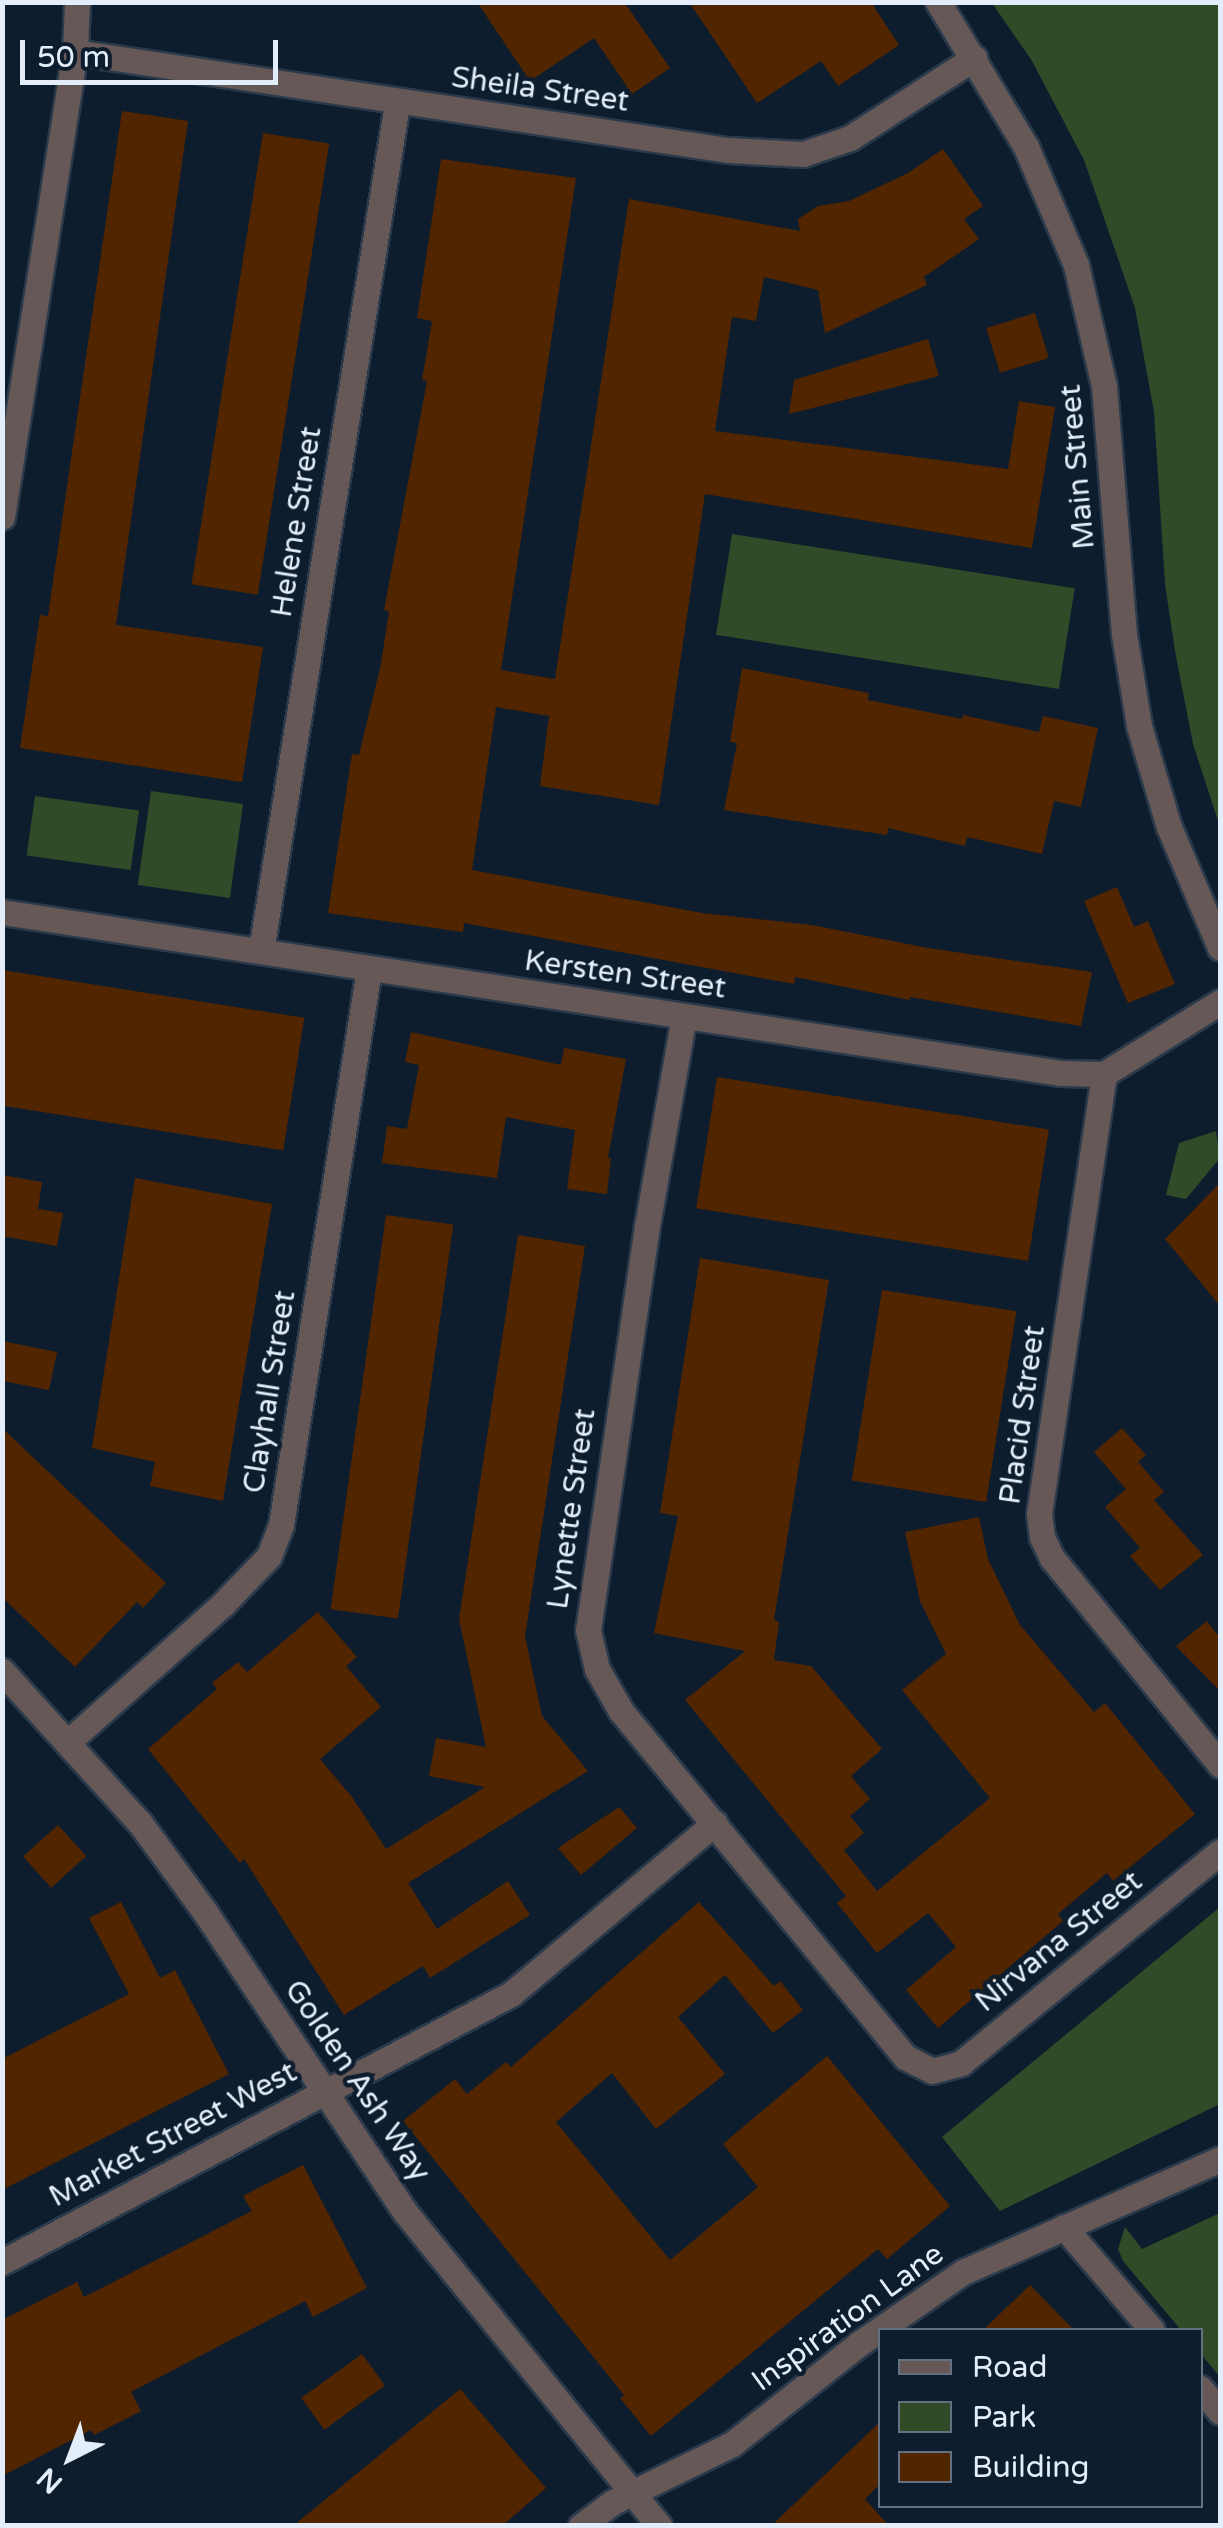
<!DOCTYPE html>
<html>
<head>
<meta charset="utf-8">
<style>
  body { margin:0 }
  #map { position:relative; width:1223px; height:2528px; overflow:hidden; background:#0d1d2e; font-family:"Varela Round",sans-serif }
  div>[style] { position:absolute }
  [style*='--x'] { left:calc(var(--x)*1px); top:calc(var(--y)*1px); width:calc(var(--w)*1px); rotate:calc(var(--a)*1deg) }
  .green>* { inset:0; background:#304b28; transform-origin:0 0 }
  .building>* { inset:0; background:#522501; transform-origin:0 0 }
  .roads { filter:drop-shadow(2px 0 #2b3a4b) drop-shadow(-2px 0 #2b3a4b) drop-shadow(0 2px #2b3a4b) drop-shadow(0 -2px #2b3a4b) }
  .minor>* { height:25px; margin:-12.5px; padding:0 12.5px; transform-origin:12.5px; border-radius:12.5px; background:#655856 }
  .tertiary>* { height:25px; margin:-12.5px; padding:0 12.5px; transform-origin:12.5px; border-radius:12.5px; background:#655856 }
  span { translate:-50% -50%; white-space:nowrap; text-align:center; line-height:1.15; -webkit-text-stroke:9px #0d1d2e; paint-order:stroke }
  .street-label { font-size:30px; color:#e4eefa }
  .frame { position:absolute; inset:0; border:5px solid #e4eefa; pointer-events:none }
  .legend { position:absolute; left:878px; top:2328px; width:325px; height:180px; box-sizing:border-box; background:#0d1d2e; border:2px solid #637180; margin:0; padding:12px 18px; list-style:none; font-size:30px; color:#e4eefa }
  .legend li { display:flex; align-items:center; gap:20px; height:50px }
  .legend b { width:50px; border:2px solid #637180 }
  .north { position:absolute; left:20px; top:2408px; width:100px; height:100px; -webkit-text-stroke:8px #0d1d2e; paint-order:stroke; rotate:222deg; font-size:28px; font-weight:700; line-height:40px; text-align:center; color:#e4eefa }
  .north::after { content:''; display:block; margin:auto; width:35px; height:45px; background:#e4eefa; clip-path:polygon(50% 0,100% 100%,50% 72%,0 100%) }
  .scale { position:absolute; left:20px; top:40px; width:258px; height:45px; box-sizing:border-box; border:5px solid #e4eefa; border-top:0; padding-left:12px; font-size:30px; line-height:35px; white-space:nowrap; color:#e4eefa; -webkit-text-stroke:8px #0d1d2e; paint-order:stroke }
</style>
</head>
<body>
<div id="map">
  <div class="green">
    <div style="clip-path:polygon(992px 3px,1220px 3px,1220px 827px,1193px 744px,1175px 651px,1165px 584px,1154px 412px,1135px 308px,1084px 160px,1032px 61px)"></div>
    <div style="left:732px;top:534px;width:347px;height:102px;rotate:9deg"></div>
    <div style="left:151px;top:791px;width:93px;height:95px;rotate:8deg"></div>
    <div style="left:35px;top:796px;width:105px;height:60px;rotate:8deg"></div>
    <div style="clip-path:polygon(1216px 1131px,1220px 1158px,1186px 1199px,1166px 1195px,1179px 1143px)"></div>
    <div style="clip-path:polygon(1220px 1907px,1220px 2104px,1000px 2211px,942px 2137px)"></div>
    <div style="clip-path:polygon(1220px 2213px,1220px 2377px,1201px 2354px,1200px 2330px,1181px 2330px,1123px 2261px,1118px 2249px,1125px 2227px,1142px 2249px)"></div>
  </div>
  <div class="building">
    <div style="clip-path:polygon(477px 2px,624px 2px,670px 68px,632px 94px,594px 38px,530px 81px)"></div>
    <div style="clip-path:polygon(689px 2px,871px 2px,899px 45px,838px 86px,821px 61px,757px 103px)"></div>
    <div style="clip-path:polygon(122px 111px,188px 121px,116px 625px,263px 647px,242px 782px,20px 748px,40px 615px,48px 616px)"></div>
    <div style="left:263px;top:133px;width:67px;height:457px;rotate:9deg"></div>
    <div style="clip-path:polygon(943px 149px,983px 206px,964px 219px,979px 239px,924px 277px,927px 285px,825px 333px,818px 290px,764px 277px,756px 321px,732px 317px,715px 431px,1008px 469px,1019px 401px,1055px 407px,1032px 548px,705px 494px,659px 805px,540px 786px,549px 716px,496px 707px,472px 870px,702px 913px,812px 925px,928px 948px,1092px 972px,1081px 1026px,910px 997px,910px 1000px,795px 977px,794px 984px,464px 923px,463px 932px,328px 913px,352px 754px,359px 755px,381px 664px,389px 611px,384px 610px,427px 381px,422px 380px,432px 321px,417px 318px,441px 159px,576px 178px,501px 670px,555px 679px,629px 199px,800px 231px,798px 219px,818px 206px,849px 201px,908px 173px)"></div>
    <div style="left:1035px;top:313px;width:47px;height:51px;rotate:73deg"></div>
    <div style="clip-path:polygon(928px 339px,939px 376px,789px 414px,794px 380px)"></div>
    <div style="clip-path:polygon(742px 668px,869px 693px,868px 700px,962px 719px,963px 715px,1039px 732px,1043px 716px,1098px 728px,1081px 807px,1054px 801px,1042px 854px,967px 837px,965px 846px,888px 828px,887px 835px,724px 810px,737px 743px,730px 742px)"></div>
    <div style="clip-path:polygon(1117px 887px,1134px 927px,1148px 921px,1175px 984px,1128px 1003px,1084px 901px)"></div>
    <div style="left:2px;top:970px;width:306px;height:134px;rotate:9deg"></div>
    <div style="clip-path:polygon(411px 1032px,561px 1065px,564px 1048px,626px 1059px,608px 1158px,611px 1158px,607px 1194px,567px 1189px,575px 1130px,506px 1117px,497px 1178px,382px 1163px,387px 1126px,407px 1129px,419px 1065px,405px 1062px)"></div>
    <div style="left:717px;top:1077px;width:336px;height:133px;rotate:9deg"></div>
    <div style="clip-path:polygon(2px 1175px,42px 1182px,38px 1209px,63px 1213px,57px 1246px,2px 1236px)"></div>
    <div style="clip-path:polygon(135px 1178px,272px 1204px,223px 1501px,150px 1486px,155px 1462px,92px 1448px)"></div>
    <div style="clip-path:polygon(1220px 1183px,1220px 1306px,1165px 1239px)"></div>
    <div style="left:386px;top:1215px;width:68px;height:398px;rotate:8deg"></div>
    <div style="clip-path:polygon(518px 1235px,585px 1246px,525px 1636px,542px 1716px,588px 1771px,408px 1883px,437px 1929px,508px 1881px,530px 1915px,430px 1978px,423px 1966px,344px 2015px,244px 1859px,240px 1863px,148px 1749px,217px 1689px,212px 1683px,238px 1662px,247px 1672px,318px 1612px,357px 1657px,346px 1666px,381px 1707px,320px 1759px,352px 1797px,386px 1849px,485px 1787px,429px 1776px,436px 1738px,486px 1747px,459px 1619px)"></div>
    <div style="clip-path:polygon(700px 1258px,829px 1280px,774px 1620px,779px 1622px,774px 1660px,811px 1666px,882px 1749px,851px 1776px,870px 1799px,850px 1816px,864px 1833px,844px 1850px,877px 1891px,990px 1798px,902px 1690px,946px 1654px,920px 1601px,905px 1532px,979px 1517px,988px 1559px,1020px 1625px,1094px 1712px,1105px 1703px,1195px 1814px,1113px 1881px,1107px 1873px,1058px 1914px,1063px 1921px,938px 2028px,906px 1990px,956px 1947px,928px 1913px,877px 1953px,837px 1903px,846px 1896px,685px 1700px,745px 1651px,654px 1633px,678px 1516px,660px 1513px)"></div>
    <div style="left:882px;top:1290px;width:136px;height:193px;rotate:9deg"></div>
    <div style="clip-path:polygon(2px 1341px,57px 1352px,49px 1390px,2px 1381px)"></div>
    <div style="clip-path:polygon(2px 1428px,166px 1583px,143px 1608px,137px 1602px,75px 1667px,2px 1597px)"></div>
    <div style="clip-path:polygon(1122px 1428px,1146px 1455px,1138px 1462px,1164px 1492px,1154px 1500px,1203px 1555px,1160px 1590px,1130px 1556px,1140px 1548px,1105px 1507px,1126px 1489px,1094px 1452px)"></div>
    <div style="clip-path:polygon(1207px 1621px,1220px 1638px,1220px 1691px,1176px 1646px)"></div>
    <div style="clip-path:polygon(619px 1807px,637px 1828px,581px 1875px,558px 1848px)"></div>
    <div style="left:58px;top:1825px;width:42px;height:47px;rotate:48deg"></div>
    <div style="clip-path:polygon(121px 1902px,160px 1978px,175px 1970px,229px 2074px,2px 2190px,2px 2059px,129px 1994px,89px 1918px)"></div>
    <div style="clip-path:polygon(699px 1902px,774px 1986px,780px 1981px,803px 2010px,773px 2033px,725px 1975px,678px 2017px,725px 2074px,656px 2129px,612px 2073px,556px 2122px,670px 2260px,758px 2187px,723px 2144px,827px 2056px,950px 2206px,887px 2259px,878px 2249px,651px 2436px,620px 2398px,624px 2395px,403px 2121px,455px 2079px,467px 2094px,506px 2062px,511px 2067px)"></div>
    <div style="clip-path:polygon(303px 2165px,367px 2288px,313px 2317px,305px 2301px,131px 2392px,141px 2411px,94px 2435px,91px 2430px,2px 2476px,2px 2320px,77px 2282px,84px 2297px,252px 2211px,243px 2196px)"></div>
    <div style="clip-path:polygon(1030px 2285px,1074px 2330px,983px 2330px)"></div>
    <div style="left:362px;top:2354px;width:39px;height:75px;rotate:54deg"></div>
    <div style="clip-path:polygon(460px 2389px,546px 2488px,502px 2526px,293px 2526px)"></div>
    <div style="clip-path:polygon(880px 2422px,880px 2484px,865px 2499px,889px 2526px,771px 2526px)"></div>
  </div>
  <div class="roads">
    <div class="minor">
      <div style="--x:75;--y:52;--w:660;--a:8.54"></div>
      <div style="--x:728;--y:150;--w:75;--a:3.1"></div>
      <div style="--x:803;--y:154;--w:50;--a:-18.8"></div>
      <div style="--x:850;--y:138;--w:148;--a:-32.8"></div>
      <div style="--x:2;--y:517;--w:471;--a:-81.1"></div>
      <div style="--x:75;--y:52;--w:50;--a:-87.7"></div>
      <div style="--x:2;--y:912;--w:1070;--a:8.65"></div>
      <div style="--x:1060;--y:1073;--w:44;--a:1.3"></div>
      <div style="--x:1104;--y:1074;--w:137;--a:-31.8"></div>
      <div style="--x:261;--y:951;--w:858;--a:-80.88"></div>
      <div style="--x:684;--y:1016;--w:213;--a:100"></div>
      <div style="--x:647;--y:1226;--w:408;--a:98.3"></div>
      <div style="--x:588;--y:1630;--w:40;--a:77"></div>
      <div style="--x:597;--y:1669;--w:48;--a:60.3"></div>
      <div style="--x:621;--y:1711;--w:448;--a:50.6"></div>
      <div style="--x:905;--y:2057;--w:30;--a:27"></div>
      <div style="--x:932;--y:2071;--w:30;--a:-15"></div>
      <div style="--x:961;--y:2063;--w:334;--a:-39.2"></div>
      <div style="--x:1104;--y:1074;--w:444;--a:98.4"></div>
      <div style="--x:1039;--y:1513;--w:24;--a:83"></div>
      <div style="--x:1042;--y:1537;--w:23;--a:65"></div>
      <div style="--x:1052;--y:1558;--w:267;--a:50.9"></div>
      <div style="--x:2;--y:1671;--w:205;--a:47.8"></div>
      <div style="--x:140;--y:1823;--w:110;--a:53.9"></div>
      <div style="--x:205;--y:1912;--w:361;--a:56.3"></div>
      <div style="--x:405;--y:2212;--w:404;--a:51"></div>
      <div style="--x:70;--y:1740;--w:205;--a:-41.6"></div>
      <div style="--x:223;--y:1604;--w:66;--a:-46.2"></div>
      <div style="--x:269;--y:1556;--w:33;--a:-69"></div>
      <div style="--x:281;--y:1525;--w:563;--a:-81.01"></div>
      <div style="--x:1064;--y:2227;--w:135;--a:49.5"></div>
      <div style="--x:2;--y:2262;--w:575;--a:-27.77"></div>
      <div style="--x:511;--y:1994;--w:266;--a:-40"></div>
      <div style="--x:1200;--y:2388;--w:31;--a:50"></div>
      <div style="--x:581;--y:2526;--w:40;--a:-37"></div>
      <div style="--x:613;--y:2502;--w:132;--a:-26"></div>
      <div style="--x:732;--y:2444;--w:163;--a:-38.3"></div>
      <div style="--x:860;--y:2343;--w:125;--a:-34.6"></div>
      <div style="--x:963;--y:2272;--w:281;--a:-23.7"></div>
    </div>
    <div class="tertiary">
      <div style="--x:938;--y:2;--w:170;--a:58.7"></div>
      <div style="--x:1026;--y:147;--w:128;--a:67"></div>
      <div style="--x:1076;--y:265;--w:124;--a:77"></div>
      <div style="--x:1104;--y:386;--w:249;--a:85.4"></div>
      <div style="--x:1124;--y:634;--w:93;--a:80.7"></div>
      <div style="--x:1139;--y:726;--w:105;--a:73.5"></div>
      <div style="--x:1169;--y:827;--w:131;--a:67.1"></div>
    </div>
  </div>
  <div class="street-label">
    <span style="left:540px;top:90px;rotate:8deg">Sheila Street</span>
    <span style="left:1078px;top:467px;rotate:-95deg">Main Street</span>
    <span style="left:297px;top:522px;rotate:-81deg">Helene Street</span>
    <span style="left:625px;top:975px;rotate:8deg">Kersten Street</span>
    <span style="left:270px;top:1392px;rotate:-81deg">Clayhall Street</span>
    <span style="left:1023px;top:1415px;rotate:-82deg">Placid Street</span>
    <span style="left:572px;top:1509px;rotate:-82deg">Lynette Street</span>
    <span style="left:1059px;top:1942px;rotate:-39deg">Nirvana Street</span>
    <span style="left:357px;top:2081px;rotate:56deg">Golden Ash Way</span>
    <span style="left:173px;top:2135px;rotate:-28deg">Market Street West</span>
    <span style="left:848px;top:2318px;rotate:-36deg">Inspiration Lane</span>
  </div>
  <div class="frame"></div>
  <ul class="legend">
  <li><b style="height:12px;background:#655856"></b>Road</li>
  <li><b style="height:28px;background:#304b28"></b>Park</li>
  <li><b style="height:28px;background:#522501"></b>Building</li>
  </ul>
  <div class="north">N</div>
  <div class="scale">50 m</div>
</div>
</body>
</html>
